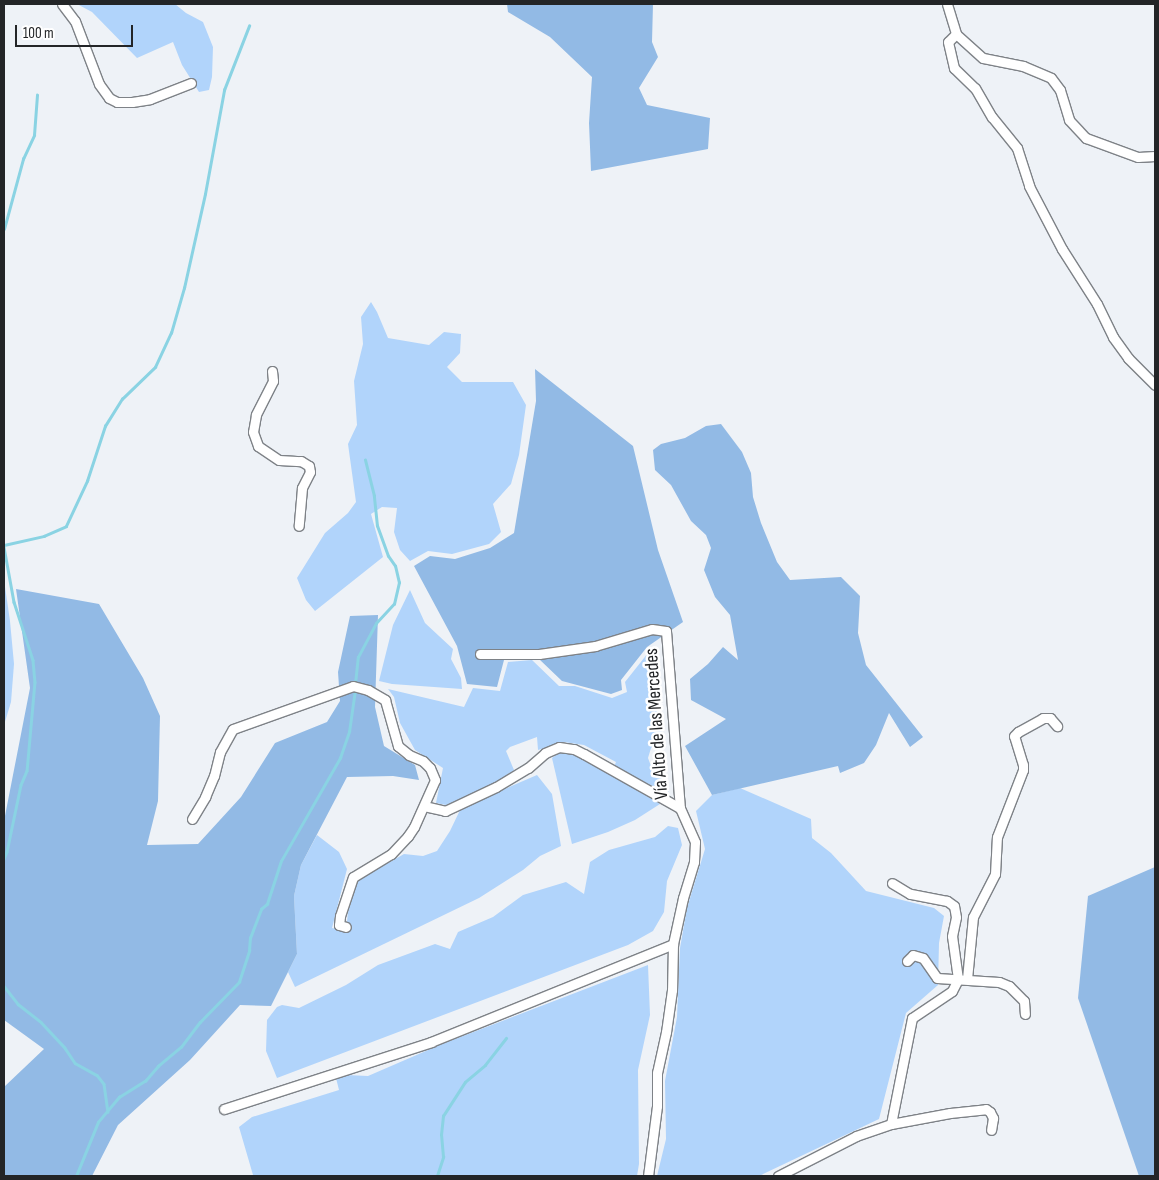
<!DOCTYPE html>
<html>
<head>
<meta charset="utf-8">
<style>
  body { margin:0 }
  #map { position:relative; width:1159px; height:1180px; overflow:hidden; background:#eef2f7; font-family:"Sofia Sans Condensed",sans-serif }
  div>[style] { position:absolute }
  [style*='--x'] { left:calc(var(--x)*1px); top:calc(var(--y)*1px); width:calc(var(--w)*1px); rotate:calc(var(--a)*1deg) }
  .green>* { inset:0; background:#b1d4fb }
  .forest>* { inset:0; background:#92bae5 }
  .stream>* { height:2.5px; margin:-1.25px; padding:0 1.25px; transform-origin:1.25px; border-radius:1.25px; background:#8ad3e3 }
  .roads { filter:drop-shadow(1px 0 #7e8287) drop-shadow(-1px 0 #7e8287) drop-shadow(0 1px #7e8287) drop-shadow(0 -1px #7e8287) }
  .minor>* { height:9px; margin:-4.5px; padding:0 4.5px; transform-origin:4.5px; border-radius:4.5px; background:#fff }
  span { translate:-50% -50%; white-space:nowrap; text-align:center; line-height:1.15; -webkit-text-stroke:5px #fff; paint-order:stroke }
  .street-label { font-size:19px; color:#232527 }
  .frame { position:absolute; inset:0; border:5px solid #232527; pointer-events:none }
  .scale { position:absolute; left:15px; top:25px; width:118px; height:22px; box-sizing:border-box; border:2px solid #232527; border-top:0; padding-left:6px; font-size:15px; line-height:18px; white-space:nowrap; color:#232527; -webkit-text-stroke:4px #fff; paint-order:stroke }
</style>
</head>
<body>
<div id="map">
  <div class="green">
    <div style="clip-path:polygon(77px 4px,175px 4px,186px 13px,203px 22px,213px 47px,212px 77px,209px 90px,199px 92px,182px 65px,173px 42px,137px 58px,92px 12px)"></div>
    <div style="clip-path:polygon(371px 302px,377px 312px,388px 338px,429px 345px,444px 332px,461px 334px,460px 353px,447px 367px,462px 382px,513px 382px,526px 405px,519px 455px,511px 484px,493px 504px,501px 532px,489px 544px,452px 554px,428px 551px,410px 561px,400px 550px,394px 532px,397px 508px,382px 507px,371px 514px,383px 557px,315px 611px,306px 600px,297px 578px,325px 533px,348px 513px,356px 502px,348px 444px,357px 425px,354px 381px,363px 344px,361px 317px)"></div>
    <div style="clip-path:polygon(4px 580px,10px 621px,14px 664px,11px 702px,4px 725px)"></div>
    <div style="clip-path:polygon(410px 590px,425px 623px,453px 649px,451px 659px,461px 678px,462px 689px,392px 684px,379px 681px,393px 625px)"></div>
    <div style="clip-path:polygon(648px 653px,662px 734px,651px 748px,648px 758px,651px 766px,667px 783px,669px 794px,614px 767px,616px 762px,584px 745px,564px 742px,538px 750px,537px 737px,510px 747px,506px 751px,514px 770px,494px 784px,446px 805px,436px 803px,443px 768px,415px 750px,400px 723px,394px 697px,388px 689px,464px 707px,473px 688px,500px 691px,508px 662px,532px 660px,559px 686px,575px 686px,612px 698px,627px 692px,625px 682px)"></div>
    <div style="clip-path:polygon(559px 753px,577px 754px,660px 804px,635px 820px,608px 832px,572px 844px,552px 758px)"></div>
    <div style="clip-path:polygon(537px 775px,552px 794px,561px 846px,540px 856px,523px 870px,479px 898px,295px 987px,288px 972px,297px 954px,294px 896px,301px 865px,317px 835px,339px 852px,347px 869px,332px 928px,346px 931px,348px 912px,358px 880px,404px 854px,423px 856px,437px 851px,450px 831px,461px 808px)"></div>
    <div style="clip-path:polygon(740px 788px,811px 819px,812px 838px,831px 853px,866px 891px,934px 908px,944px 916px,939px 943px,938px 985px,906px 1013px,879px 1119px,759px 1176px,657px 1176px,666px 1139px,665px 1081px,677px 1017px,680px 948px,687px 908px,705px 849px,696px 811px,712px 795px)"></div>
    <div style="clip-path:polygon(668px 826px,678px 828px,682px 845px,667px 881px,664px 912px,653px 931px,628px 945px,277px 1078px,266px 1051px,267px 1020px,277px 1007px,282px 1005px,299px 1008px,346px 985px,378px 965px,435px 944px,450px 949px,458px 932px,493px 917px,523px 895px,566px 882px,584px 894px,590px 862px,609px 850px,655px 837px)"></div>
    <div style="clip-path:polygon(648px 965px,650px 1015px,638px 1070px,639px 1164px,637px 1176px,253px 1175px,239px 1127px,252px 1117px,339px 1090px,336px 1078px,346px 1075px,368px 1076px,442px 1044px)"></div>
  </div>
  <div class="forest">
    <div style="clip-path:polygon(507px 4px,653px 4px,652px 42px,658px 57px,639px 88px,647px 105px,710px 118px,708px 149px,591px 171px,589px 123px,592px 77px,550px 37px,508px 12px)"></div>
    <div style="clip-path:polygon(535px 369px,633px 446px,658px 550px,683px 622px,647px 647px,621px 680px,622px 690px,611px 694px,562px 681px,539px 659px,504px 660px,497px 687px,467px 684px,457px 646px,414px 566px,430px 556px,455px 559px,490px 548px,514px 533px,536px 401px)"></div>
    <div style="clip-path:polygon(721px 424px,742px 452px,751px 473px,753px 497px,761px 523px,777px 562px,790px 580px,841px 577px,860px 596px,858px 633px,866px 665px,923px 737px,910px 747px,889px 713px,876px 745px,864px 763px,840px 773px,838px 766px,712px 795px,685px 746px,726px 719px,691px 700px,690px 679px,708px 664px,723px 647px,738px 660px,730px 615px,715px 597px,704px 570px,711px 548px,706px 535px,691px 521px,671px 485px,655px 470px,653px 450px,661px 444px,685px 438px,706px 426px)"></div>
    <div style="clip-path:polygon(16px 589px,99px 604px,143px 678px,160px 716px,158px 801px,147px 845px,198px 844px,241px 797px,275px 743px,327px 722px,340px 701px,338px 672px,350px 616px,378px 615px,375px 707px,384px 746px,415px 765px,419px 780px,393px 776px,347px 777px,301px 865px,294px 896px,297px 954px,271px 1006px,240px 1005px,190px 1060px,118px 1125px,92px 1176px,4px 1176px,4px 1087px,44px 1049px,4px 1020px,4px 821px,30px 688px)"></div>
    <div style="clip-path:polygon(1155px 867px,1155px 1176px,1139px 1176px,1078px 998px,1088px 896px)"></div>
  </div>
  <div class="stream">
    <div style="--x:4;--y:229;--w:73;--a:-74.8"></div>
    <div style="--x:23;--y:159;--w:26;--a:-65"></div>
    <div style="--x:34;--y:135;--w:40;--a:-85.7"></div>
    <div style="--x:4;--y:545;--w:41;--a:-12.7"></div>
    <div style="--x:44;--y:536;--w:24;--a:-24"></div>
    <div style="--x:66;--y:526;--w:50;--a:-65"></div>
    <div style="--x:87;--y:481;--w:58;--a:-71.9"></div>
    <div style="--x:105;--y:426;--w:32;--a:-58"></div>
    <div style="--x:122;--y:399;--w:46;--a:-44.1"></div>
    <div style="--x:155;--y:367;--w:38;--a:-65"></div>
    <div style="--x:171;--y:333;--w:47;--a:-73.9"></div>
    <div style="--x:184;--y:288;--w:96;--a:-77.4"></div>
    <div style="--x:205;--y:194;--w:106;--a:-79.6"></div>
    <div style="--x:224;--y:90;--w:69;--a:-68.7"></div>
    <div style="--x:4;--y:547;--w:56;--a:79.7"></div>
    <div style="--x:14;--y:602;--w:61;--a:71.9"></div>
    <div style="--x:33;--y:660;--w:22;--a:85"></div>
    <div style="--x:35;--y:682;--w:89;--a:95.1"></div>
    <div style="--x:27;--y:771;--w:15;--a:113"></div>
    <div style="--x:21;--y:785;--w:68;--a:101.8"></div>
    <div style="--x:7;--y:852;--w:8;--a:113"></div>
    <div style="--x:355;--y:684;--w:27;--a:-84"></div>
    <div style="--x:358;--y:657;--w:38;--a:-62"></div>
    <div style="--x:376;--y:623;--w:26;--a:-47"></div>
    <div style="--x:394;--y:604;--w:22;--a:-77"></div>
    <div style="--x:399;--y:583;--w:17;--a:-103"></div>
    <div style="--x:395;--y:566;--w:12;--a:-125"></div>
    <div style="--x:388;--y:556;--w:32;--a:-110"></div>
    <div style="--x:377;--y:526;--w:30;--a:-96"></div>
    <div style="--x:374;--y:496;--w:37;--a:-104"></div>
    <div style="--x:4;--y:986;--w:23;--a:52"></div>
    <div style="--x:18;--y:1004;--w:29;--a:38"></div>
    <div style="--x:41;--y:1022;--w:35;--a:47"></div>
    <div style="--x:65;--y:1048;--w:18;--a:56"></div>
    <div style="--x:75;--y:1063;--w:25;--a:29"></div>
    <div style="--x:97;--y:1075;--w:11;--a:52"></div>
    <div style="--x:104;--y:1084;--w:28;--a:82"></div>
    <div style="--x:76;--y:1176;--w:58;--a:-67.8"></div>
    <div style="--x:98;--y:1122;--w:33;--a:-50"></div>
    <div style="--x:119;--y:1097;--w:31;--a:-32"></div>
    <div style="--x:145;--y:1081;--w:20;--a:-49"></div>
    <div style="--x:158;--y:1066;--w:30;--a:-40"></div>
    <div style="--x:181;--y:1047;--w:31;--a:-53"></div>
    <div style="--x:200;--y:1022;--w:56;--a:-45.7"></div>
    <div style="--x:239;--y:982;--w:33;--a:-72"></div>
    <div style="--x:249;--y:951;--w:13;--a:-86"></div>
    <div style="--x:250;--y:938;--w:31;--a:-69"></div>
    <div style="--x:261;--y:909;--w:8;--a:-40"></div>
    <div style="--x:267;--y:904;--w:45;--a:-72"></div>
    <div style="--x:281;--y:861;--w:119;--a:-60.2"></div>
    <div style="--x:340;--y:758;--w:28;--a:-71"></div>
    <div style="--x:349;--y:732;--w:42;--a:-81.9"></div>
    <div style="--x:437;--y:1176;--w:20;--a:-72"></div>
    <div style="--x:443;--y:1157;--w:22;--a:-95"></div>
    <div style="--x:441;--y:1135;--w:19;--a:-84"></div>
    <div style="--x:443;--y:1116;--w:40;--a:-57.1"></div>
    <div style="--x:465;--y:1082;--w:26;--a:-40"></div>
    <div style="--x:485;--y:1065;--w:34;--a:-52"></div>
  </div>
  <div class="roads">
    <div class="minor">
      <div style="--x:62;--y:4;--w:21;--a:53"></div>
      <div style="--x:75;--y:21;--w:67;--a:69.1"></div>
      <div style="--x:99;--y:84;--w:17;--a:54"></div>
      <div style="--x:109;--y:98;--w:9;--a:27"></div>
      <div style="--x:117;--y:102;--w:15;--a:0"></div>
      <div style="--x:132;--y:102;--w:18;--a:-9"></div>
      <div style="--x:150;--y:99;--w:44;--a:-21.3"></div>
      <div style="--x:947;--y:4;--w:31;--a:73"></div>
      <div style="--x:956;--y:34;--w:11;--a:135"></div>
      <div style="--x:948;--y:42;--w:27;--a:77"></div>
      <div style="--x:954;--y:68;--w:29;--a:44"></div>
      <div style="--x:975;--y:88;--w:34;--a:60"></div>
      <div style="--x:992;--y:117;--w:40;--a:51"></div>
      <div style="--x:1017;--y:148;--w:40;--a:72"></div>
      <div style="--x:1029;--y:186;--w:71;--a:62.4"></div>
      <div style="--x:1062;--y:249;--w:65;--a:57.5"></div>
      <div style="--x:1097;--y:304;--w:37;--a:64"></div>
      <div style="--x:1113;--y:337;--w:26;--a:54"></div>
      <div style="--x:1128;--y:358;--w:38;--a:45"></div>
      <div style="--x:956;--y:34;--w:36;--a:42"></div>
      <div style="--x:983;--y:58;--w:41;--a:11.3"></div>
      <div style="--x:1023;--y:66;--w:30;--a:23"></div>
      <div style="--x:1051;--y:78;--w:15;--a:53"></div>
      <div style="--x:1060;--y:90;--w:31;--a:73"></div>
      <div style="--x:1069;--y:120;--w:25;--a:47"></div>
      <div style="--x:1086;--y:138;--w:55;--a:20.1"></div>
      <div style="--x:1138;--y:157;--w:17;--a:-3"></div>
      <div style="--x:272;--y:371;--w:10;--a:84"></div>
      <div style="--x:273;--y:381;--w:38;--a:117"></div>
      <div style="--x:256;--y:415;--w:17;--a:100"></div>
      <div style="--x:253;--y:432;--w:15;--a:70"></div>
      <div style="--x:258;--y:446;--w:25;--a:34"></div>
      <div style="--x:279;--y:460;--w:22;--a:3"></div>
      <div style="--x:301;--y:461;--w:9;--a:32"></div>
      <div style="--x:309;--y:466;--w:6;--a:81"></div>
      <div style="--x:310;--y:472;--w:18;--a:117"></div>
      <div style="--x:302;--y:488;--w:38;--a:95"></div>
      <div style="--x:480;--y:654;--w:59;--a:0"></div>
      <div style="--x:539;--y:654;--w:57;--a:-8.1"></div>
      <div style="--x:595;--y:646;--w:59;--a:-16.6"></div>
      <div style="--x:652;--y:629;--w:14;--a:8"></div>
      <div style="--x:666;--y:631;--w:178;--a:85.5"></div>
      <div style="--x:680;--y:808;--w:37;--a:66"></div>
      <div style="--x:695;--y:842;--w:20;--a:93"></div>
      <div style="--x:694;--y:862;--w:38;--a:107"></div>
      <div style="--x:683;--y:898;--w:47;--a:102.3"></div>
      <div style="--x:673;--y:944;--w:46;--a:91.2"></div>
      <div style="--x:672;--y:990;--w:42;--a:98.1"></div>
      <div style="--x:666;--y:1032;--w:42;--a:102.4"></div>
      <div style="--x:657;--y:1073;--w:33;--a:90"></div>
      <div style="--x:657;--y:1106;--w:71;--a:97.3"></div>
      <div style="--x:424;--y:806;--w:22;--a:13"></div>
      <div style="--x:445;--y:811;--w:56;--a:-25.2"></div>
      <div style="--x:496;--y:787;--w:37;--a:-31"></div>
      <div style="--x:528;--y:768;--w:23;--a:-41"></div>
      <div style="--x:545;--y:753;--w:15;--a:-23"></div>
      <div style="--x:559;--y:747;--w:15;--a:8"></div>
      <div style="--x:574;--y:749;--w:11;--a:27"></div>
      <div style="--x:584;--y:754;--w:110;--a:29.4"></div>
      <div style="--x:192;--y:819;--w:26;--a:-59"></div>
      <div style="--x:205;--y:797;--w:23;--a:-67"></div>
      <div style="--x:214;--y:776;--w:25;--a:-76"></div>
      <div style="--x:220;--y:752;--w:26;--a:-61"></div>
      <div style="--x:233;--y:729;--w:127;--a:-19.7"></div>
      <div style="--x:353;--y:686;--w:16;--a:15"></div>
      <div style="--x:368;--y:690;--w:20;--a:30"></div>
      <div style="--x:385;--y:700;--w:48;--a:74.2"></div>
      <div style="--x:398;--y:746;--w:14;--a:39"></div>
      <div style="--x:409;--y:755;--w:15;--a:23"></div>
      <div style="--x:423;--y:761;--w:10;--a:45"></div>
      <div style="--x:430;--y:768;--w:13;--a:67"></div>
      <div style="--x:435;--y:780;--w:51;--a:114.1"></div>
      <div style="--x:414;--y:827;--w:11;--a:124"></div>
      <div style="--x:408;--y:836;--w:25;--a:133"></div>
      <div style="--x:391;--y:854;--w:44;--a:148.8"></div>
      <div style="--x:353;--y:877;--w:41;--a:108.4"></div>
      <div style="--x:340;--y:916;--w:9;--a:96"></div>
      <div style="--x:339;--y:925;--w:7;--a:16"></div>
      <div style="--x:907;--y:961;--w:8;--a:-45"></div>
      <div style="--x:913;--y:955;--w:10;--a:17"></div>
      <div style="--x:923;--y:958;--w:24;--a:55"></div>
      <div style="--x:937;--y:978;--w:62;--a:3.7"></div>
      <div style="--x:999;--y:982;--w:11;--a:22"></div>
      <div style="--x:1009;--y:986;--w:21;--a:45"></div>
      <div style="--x:1024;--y:1001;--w:13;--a:86"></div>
      <div style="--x:967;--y:979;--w:62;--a:-84.5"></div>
      <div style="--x:973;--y:917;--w:48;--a:-62.9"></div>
      <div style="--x:995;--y:874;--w:37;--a:-87"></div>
      <div style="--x:997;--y:837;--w:72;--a:-68.8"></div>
      <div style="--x:1023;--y:770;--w:5;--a:-90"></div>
      <div style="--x:1023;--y:765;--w:30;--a:-107"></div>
      <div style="--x:1014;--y:736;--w:6;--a:-45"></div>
      <div style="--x:1018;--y:732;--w:29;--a:-29"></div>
      <div style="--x:1043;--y:718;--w:7;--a:0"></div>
      <div style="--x:1050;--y:718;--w:11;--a:49"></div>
      <div style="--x:224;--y:1109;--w:218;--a:-17.9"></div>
      <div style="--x:431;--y:1042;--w:261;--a:-22"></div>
      <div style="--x:891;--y:1124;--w:108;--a:-78.8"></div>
      <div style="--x:912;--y:1018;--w:48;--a:-34"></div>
      <div style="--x:952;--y:991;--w:13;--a:-63"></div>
      <div style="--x:958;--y:979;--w:43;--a:-97.9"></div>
      <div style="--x:952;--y:936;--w:19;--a:-78"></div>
      <div style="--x:956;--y:917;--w:11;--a:-100"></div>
      <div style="--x:954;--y:906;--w:9;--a:-144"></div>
      <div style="--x:947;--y:901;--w:38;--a:-169"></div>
      <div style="--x:910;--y:894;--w:21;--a:-149"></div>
      <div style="--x:778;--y:1176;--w:88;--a:-27.1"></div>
      <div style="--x:856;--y:1136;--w:37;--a:-19"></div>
      <div style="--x:891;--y:1124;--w:60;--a:-10.6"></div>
      <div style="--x:950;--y:1113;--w:36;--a:-6"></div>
      <div style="--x:986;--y:1109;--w:5;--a:37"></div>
      <div style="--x:990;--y:1112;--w:7;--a:63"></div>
      <div style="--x:993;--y:1118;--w:12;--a:99"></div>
    </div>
  </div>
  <div class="street-label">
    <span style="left:657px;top:724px;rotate:-94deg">Vía Alto de las Mercedes</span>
  </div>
  <div class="frame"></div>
  <div class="scale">100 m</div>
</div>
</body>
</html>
